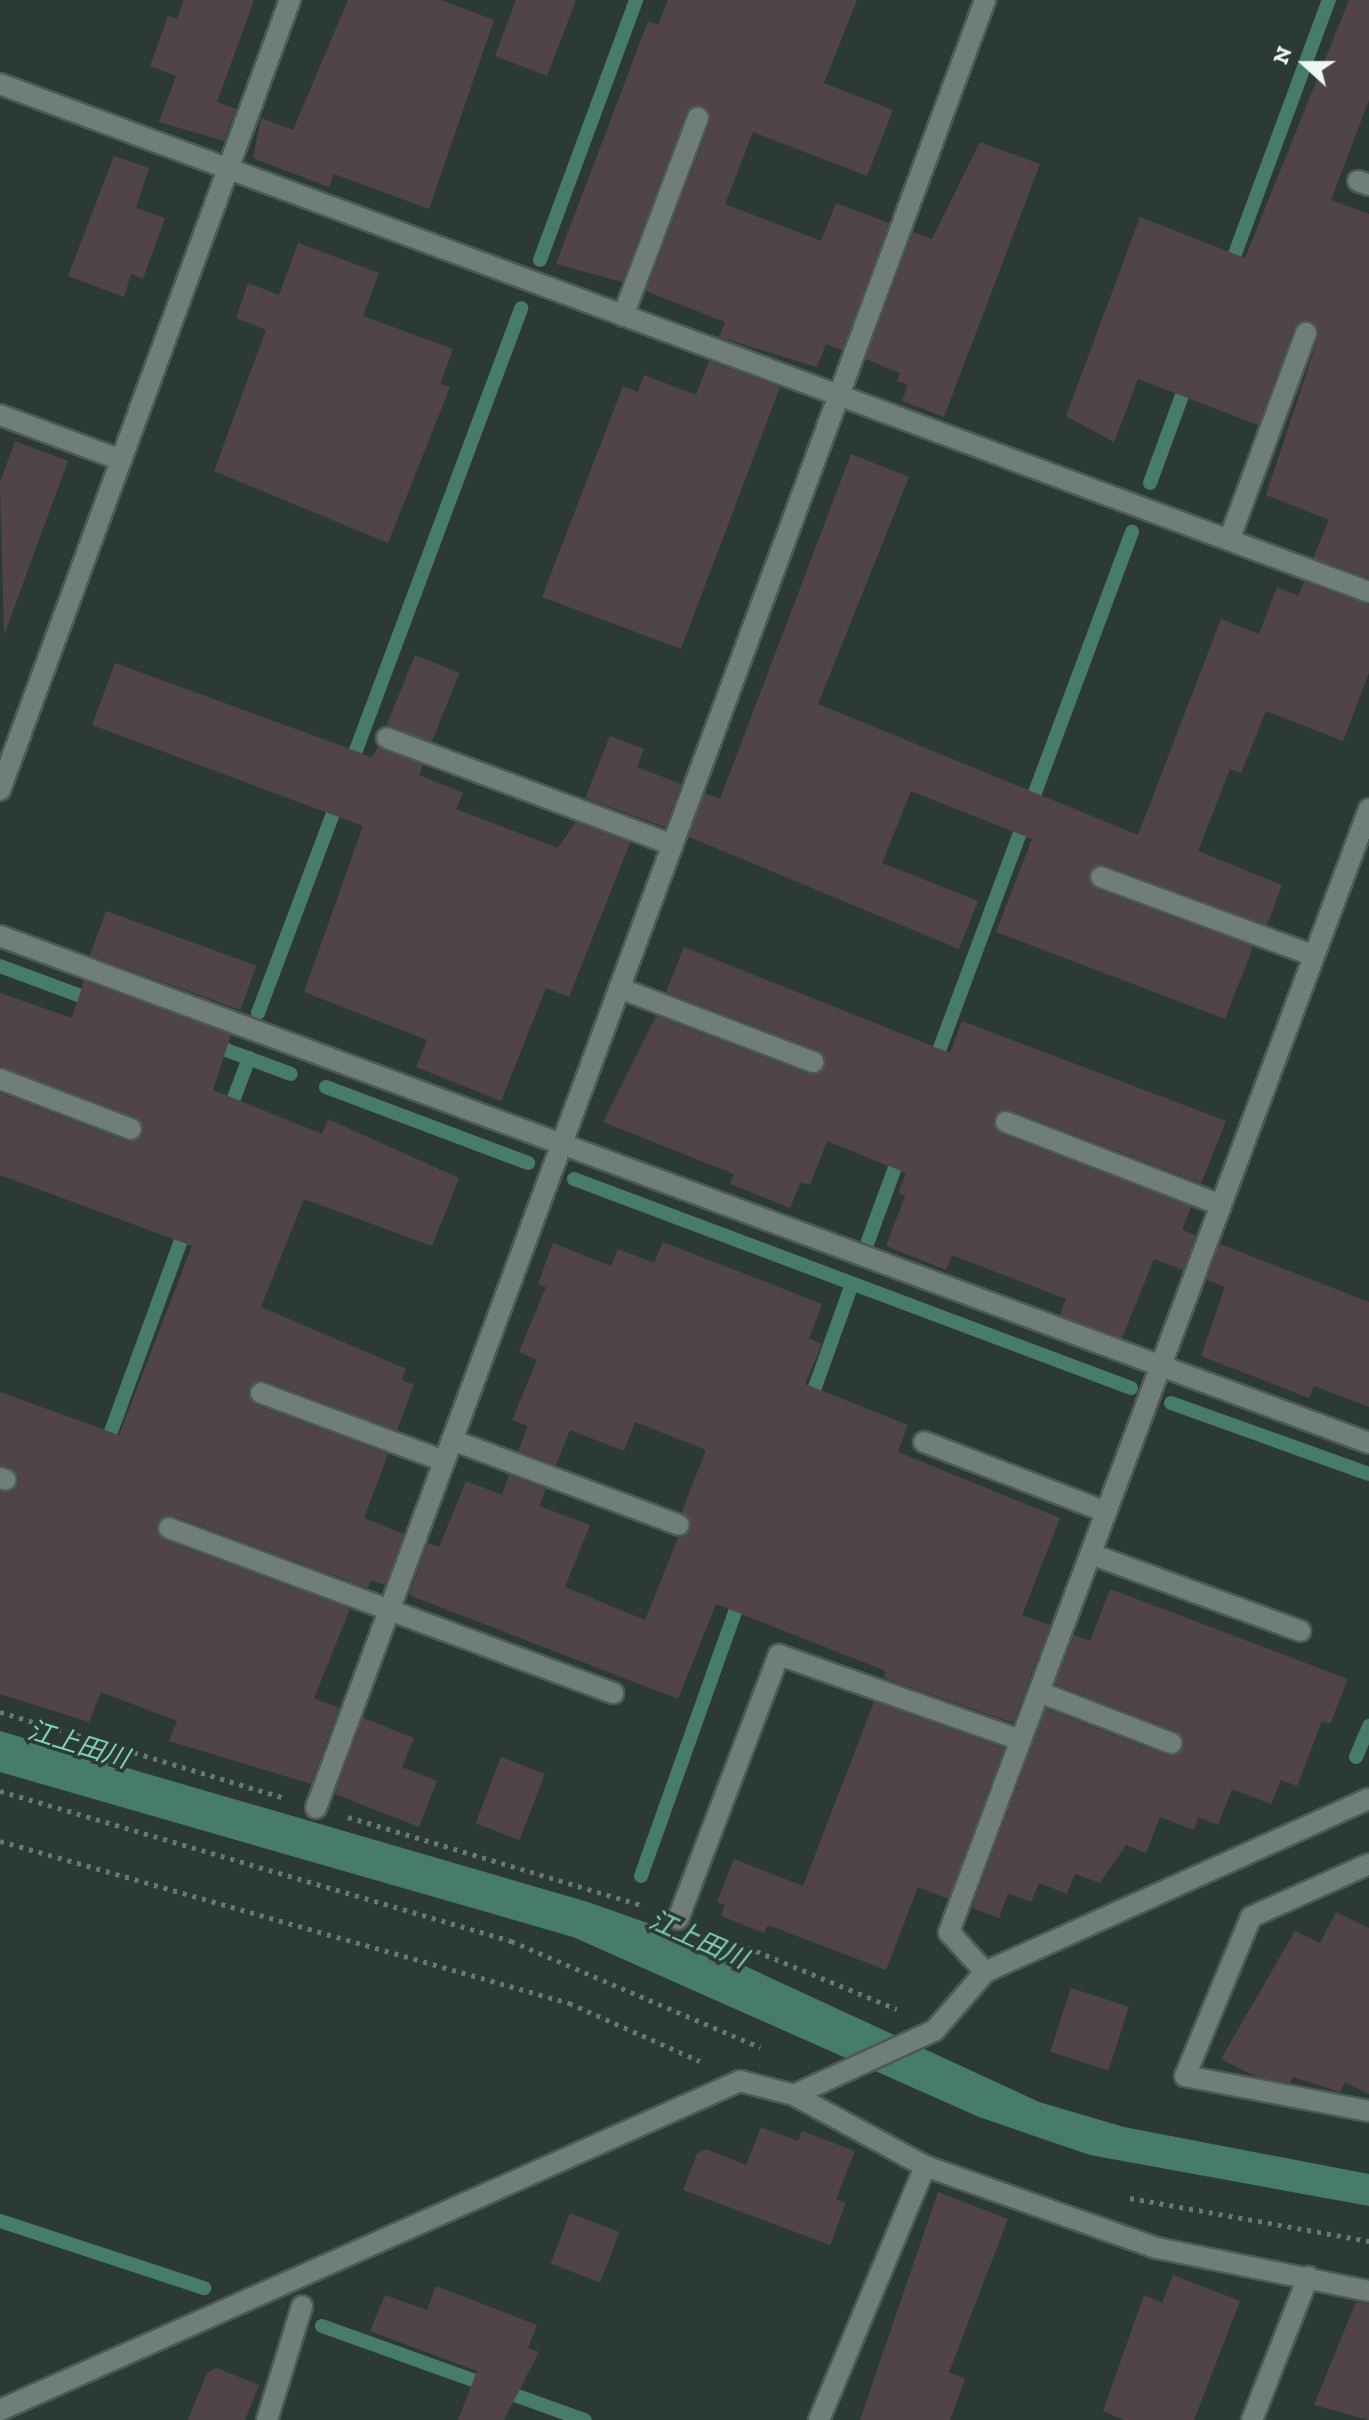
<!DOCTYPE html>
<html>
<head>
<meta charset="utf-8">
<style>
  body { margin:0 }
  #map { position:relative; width:1369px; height:2420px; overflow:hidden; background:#2c3a34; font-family:"Zilla Slab","Noto Sans JP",serif }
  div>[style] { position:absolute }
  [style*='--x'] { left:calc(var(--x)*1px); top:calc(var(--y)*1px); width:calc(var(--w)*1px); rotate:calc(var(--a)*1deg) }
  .water>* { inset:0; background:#477d68 }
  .stream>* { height:14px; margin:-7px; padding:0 7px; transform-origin:7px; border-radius:7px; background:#477d68 }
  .building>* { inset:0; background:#514449; transform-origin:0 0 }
  .path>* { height:5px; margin-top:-2.5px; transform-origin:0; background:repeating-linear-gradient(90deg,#6b7872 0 4px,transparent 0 10px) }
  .roads { filter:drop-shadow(2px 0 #4d5954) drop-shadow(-2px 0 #4d5954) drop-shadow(0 2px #4d5954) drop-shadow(0 -2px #4d5954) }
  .minor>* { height:20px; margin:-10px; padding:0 10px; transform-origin:10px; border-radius:10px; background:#6f7f78 }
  span { translate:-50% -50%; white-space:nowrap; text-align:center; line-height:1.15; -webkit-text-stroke:7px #2c3a34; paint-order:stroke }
  .water-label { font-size:26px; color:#7fd4b4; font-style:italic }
  .north { position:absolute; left:1265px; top:24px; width:80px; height:80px; -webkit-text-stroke:6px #2c3a34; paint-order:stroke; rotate:291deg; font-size:22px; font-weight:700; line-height:32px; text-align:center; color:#eef7f3 }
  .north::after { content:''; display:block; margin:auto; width:28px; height:36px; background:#eef7f3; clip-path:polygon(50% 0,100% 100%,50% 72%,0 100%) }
</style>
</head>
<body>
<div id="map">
  <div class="water">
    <div style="clip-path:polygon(0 1731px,588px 1902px,667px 1930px,1039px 2102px,1124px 2127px,1369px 2174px,1369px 2206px,1090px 2155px,979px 2117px,573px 1937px,0 1772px)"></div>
  </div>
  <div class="stream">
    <div style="--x:540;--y:260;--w:277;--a:-69.7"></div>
    <div style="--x:1229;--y:270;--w:288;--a:-69.7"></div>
    <div style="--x:1150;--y:483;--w:111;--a:-69.9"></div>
    <div style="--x:349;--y:769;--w:492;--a:-69.5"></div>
    <div style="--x:0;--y:966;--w:103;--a:20.4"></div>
    <div style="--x:258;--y:1013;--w:228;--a:-69.4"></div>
    <div style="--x:210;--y:1044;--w:86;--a:20.3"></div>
    <div style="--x:934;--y:1064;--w:568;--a:-69.59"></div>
    <div style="--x:326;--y:1087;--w:216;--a:20.6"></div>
    <div style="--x:228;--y:1114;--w:60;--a:-69.4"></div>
    <div style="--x:574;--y:1179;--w:595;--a:20.57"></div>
    <div style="--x:867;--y:1244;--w:99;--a:-69.9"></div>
    <div style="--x:1171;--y:1403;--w:210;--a:19.7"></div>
    <div style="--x:809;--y:1404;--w:127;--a:-70.3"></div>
    <div style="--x:105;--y:1448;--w:235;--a:-69.9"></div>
    <div style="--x:1356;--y:1757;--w:34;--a:-67"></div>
    <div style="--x:641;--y:1876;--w:300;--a:-70.4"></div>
    <div style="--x:0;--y:2221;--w:215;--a:18.2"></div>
    <div style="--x:322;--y:2326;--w:279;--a:19.7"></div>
  </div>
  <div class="building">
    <div style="clip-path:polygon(184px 0,254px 0,217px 102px,236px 109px,224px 141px,159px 122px,176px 76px,150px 66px,168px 16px,177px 19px)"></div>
    <div style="clip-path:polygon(348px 0,441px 0,494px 20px,429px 209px,334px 174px,329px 187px,253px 158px,261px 118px,293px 130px)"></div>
    <div style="clip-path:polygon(516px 0,576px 0,547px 76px,495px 56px)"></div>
    <div style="clip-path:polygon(668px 0,857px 0,824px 83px,893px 110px,867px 176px,753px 132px,725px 204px,821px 241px,836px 203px,889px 223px,842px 350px,826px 344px,817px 367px,719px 337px,725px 322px,646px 291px,710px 123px,703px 106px,686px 113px,622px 282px,556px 264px,648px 21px,658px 25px)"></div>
    <div style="clip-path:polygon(1349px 0,1369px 0,1369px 100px,1331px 200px,1369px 214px,1369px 578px,1313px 558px,1329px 520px,1266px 495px,1318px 338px,1311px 321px,1294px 328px,1258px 425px,1138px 379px,1114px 442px,1066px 416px,1140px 217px,1245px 258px)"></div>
    <div style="clip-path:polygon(980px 142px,1040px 164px,944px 417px,902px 401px,908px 385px,897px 381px,900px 373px,866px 359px,913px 232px,932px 239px)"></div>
    <div style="clip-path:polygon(114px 156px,149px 168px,136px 208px,165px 218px,143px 279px,131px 274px,124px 297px,68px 276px)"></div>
    <div style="clip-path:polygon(298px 243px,379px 273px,363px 316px,453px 349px,440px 384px,450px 387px,388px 543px,214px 471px,266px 330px,236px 318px,248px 283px,279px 295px)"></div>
    <div style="clip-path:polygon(709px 361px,780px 387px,681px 649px,542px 597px,623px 386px,638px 392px,644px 375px,696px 395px)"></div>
    <div style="clip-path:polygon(15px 441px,68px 461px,4px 635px,0 482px)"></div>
    <div style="clip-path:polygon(851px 454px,909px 477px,818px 704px,1138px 835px,1221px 619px,1259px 634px,1277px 587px,1298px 596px,1304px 582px,1369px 605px,1369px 673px,1343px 741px,1266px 711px,1241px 773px,1230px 769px,1198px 851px,1282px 885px,1267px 925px,1106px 865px,1089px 873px,1096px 889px,1253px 947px,1225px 1019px,996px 932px,1032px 839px,911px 791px,882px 863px,978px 901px,959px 949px,689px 837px,705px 793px,720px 799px)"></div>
    <div style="left:415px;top:655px;width:48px;height:75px;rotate:22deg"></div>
    <div style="clip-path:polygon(115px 663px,372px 757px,378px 747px,423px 765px,419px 775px,463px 793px,456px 809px,558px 848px,576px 822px,630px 843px,569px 997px,546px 988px,501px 1101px,416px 1067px,427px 1040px,304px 992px,363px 826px,92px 725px)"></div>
    <div style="clip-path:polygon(610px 736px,644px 749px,637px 767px,681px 784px,665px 827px,585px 798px)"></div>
    <div style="left:106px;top:911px;width:160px;height:47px;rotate:20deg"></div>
    <div style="clip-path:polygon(684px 947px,950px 1053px,962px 1021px,1226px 1121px,1201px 1183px,1011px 1110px,994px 1118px,1001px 1134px,1191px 1207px,1182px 1230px,1196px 1235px,1183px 1270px,1154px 1259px,1122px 1338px,1060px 1315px,1066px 1299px,952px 1255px,946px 1270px,886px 1246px,905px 1196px,898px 1193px,906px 1173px,827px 1141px,810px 1185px,801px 1182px,790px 1208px,730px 1184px,734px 1174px,603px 1122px,656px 1016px,808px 1074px,825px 1067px,818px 1050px,666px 992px)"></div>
    <div style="clip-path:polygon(84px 981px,231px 1035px,213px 1090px,322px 1134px,328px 1119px,459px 1178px,432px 1246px,304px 1199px,261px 1307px,406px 1369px,402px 1380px,414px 1385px,397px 1430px,266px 1381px,249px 1389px,256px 1405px,388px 1454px,364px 1518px,404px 1534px,385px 1585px,371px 1580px,368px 1588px,174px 1516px,157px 1524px,164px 1540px,350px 1609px,314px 1698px,339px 1708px,311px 1784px,169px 1741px,177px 1721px,101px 1692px,89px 1722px,0 1694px,0 1492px,14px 1490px,19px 1478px,0 1465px,0 1392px,119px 1435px,192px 1246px,0 1175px,0 1093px,126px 1141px,143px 1134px,136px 1117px,0 1066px,0 993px,72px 1018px)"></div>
    <div style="clip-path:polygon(663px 1242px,822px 1304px,809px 1338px,822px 1344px,805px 1384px,908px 1425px,898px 1452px,1060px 1518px,1022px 1615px,1050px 1625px,1013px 1723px,884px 1678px,886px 1671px,716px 1604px,678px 1699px,409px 1595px,428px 1543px,439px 1547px,466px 1481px,502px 1495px,509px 1475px,546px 1489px,539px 1506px,590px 1525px,565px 1587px,645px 1620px,678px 1538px,691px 1529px,682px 1511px,706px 1450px,635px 1422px,624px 1451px,570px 1430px,556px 1465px,518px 1451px,528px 1426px,512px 1420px,537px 1360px,519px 1352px,546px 1287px,538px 1284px,553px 1243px,611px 1266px,618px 1249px,654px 1263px)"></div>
    <div style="clip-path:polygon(1220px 1244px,1369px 1302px,1369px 1407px,1314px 1386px,1309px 1398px,1201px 1356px,1225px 1287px,1207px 1280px)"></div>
    <div style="clip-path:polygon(1110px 1589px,1348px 1679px,1330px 1724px,1322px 1721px,1297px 1786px,1281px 1780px,1271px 1804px,1232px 1789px,1218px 1825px,1198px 1817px,1194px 1830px,1160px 1817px,1146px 1853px,1126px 1845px,1100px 1883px,1075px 1874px,1067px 1894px,1039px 1883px,1031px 1902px,1008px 1893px,999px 1918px,972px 1908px,1046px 1709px,1166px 1755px,1183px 1748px,1176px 1731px,1055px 1684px,1074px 1635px,1090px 1641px)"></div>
    <div style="clip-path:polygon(874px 1702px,1004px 1748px,948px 1899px,918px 1887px,886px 1970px,768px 1925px,764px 1933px,721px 1916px,725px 1905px,717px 1902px,734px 1859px,803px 1886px)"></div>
    <div style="clip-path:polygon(363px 1718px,414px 1738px,402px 1767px,437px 1781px,419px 1827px,335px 1794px)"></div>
    <div style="left:501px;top:1757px;width:47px;height:71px;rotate:21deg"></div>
    <div style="clip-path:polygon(1336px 1912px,1369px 1928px,1369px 2094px,1345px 2082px,1340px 2092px,1293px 2077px,1290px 2083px,1257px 2077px,1221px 2059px,1295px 1931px,1320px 1943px)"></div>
    <div style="left:1071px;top:1988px;width:61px;height:67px;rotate:18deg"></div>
    <div style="clip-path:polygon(761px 2127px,798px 2141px,802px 2131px,855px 2151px,836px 2199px,846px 2203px,830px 2245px,683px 2190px,697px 2154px,706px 2149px,746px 2165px)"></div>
    <div style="clip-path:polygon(938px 2192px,1008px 2219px,949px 2372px,965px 2379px,950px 2420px,860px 2420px)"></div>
    <div style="left:570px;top:2213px;width:53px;height:54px;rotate:21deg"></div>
    <div style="clip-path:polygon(1173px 2275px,1240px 2301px,1194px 2420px,1124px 2420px,1103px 2411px,1144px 2295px,1162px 2303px)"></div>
    <div style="clip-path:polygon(436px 2286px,537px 2325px,528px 2348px,539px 2352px,504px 2420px,458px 2420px,477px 2371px,370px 2331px,385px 2295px,427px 2310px)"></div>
    <div style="clip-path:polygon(1356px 2302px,1369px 2304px,1369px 2420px,1314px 2405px)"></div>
    <div style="clip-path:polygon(216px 2368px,259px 2385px,245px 2420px,188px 2420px,207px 2373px)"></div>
  </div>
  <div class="path">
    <div style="--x:0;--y:1712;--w:298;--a:16.8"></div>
    <div style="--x:0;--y:1791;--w:533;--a:16.36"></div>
    <div style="--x:511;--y:1941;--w:271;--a:23.1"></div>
    <div style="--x:348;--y:1817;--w:310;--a:16.7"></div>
    <div style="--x:0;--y:1841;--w:592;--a:15.89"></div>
    <div style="--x:569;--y:2003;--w:143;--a:23.9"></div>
    <div style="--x:710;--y:1932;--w:202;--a:22.4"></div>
    <div style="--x:1130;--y:2198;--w:243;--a:10.2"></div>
  </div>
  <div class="roads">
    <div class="minor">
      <div style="--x:0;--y:84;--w:1460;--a:20.36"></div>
      <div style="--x:1358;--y:181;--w:12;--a:20"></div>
      <div style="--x:623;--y:316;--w:212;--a:-69.3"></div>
      <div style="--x:0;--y:415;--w:129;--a:20.4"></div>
      <div style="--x:1229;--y:540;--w:221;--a:-69.6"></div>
      <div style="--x:387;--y:738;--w:305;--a:20.5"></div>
      <div style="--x:0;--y:790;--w:842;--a:-69.84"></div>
      <div style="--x:1101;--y:877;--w:227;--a:20.3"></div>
      <div style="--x:0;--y:936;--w:1460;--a:20.32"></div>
      <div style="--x:619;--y:988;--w:208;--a:20.9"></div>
      <div style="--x:0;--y:1079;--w:140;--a:20.9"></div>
      <div style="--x:1006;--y:1122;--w:230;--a:21.1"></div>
      <div style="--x:261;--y:1393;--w:195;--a:20.4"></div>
      <div style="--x:452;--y:1440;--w:242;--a:20.5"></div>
      <div style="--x:924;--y:1442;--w:195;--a:21"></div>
      <div style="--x:0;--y:1478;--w:6;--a:18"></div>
      <div style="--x:169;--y:1528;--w:474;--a:20.4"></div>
      <div style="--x:1091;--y:1554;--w:223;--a:20.2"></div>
      <div style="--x:1039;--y:1692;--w:142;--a:21.1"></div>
      <div style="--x:316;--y:1808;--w:1928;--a:-69.69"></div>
      <div style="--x:1369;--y:1864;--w:129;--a:155.8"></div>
      <div style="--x:1251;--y:1917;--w:172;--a:112.5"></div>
      <div style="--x:1185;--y:2076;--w:187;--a:10.8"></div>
      <div style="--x:678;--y:1919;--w:283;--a:-69.1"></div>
      <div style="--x:779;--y:1655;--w:256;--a:19.4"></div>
      <div style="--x:985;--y:1972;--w:54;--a:-132"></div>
      <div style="--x:949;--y:1932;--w:1199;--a:-69.49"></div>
      <div style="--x:794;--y:2095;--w:155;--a:-24.7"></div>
      <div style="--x:935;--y:2030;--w:77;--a:-49.2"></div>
      <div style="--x:985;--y:1972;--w:421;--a:-24.3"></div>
      <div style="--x:0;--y:2410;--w:810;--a:-23.97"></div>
      <div style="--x:740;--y:2081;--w:56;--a:14.5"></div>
      <div style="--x:794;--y:2095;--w:149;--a:28.5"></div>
      <div style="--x:925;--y:2166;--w:246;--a:19.5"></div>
      <div style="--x:1157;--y:2248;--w:216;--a:11.5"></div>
      <div style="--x:267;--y:2420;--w:119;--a:-72.9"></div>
      <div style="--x:819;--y:2420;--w:275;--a:-67.3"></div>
      <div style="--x:1252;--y:2420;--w:154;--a:-68.6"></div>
    </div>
  </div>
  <div class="water-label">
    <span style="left:78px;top:1745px;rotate:17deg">江上田川</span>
    <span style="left:698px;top:1940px;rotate:24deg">江上田川</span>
  </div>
  <div class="north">N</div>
</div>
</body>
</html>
